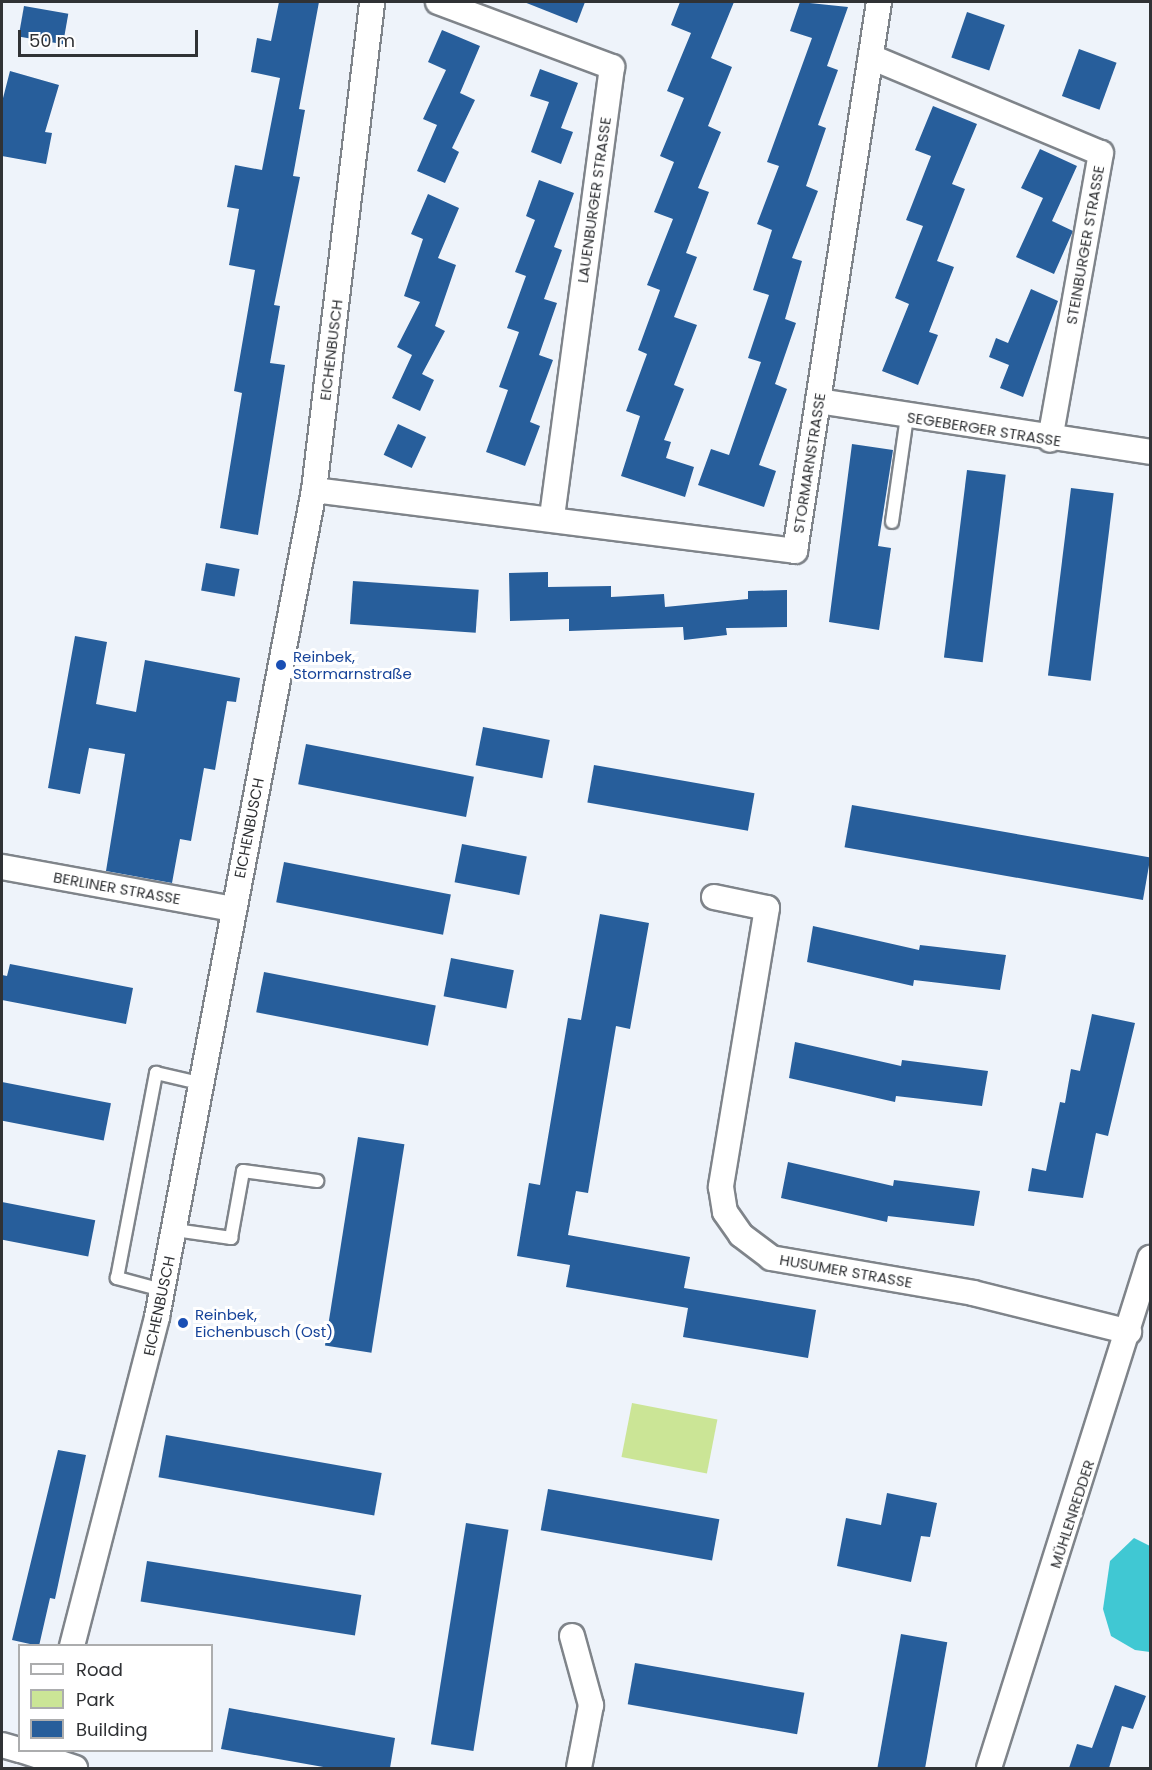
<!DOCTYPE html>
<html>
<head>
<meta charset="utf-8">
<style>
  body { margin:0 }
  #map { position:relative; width:1152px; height:1770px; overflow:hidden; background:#eef3fa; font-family:Poppins,sans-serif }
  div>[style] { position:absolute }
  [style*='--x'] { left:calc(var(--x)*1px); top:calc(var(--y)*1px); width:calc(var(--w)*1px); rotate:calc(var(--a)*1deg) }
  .green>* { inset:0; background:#cbe596; transform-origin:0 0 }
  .water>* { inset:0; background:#40c8d3 }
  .building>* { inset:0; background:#275e9b; transform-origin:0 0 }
  .roads { filter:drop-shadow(2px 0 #7f848a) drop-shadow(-2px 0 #7f848a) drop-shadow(0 2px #7f848a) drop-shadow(0 -2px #7f848a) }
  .lane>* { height:12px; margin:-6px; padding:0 6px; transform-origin:6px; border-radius:6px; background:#fff }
  .street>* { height:24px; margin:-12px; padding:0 12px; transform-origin:12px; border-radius:12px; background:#fff }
  .dots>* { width:16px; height:16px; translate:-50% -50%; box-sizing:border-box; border:3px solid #fff; border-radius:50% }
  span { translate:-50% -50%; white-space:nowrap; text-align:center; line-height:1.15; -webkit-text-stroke:6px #fff; paint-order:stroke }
  .street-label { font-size:15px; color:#303235 }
  .transit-label { font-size:15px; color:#164399 }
  .left { translate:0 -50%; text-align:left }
  .frame { position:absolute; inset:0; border:3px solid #303235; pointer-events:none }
  .legend { position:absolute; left:18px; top:1644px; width:195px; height:108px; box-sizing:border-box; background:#fff; border:2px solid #acadae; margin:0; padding:8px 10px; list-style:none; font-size:18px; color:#303235 }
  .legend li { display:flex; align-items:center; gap:12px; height:30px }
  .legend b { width:30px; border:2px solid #acadae }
  .scale { position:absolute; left:18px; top:30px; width:180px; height:27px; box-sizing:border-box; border:3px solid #303235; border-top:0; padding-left:8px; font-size:18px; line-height:21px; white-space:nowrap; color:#303235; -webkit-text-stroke:4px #fff; paint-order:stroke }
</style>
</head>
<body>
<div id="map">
  <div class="green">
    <div style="left:632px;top:1403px;width:87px;height:55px;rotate:11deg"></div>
  </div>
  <div class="water">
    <div style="clip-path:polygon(1134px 1538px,1150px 1546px,1150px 1652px,1135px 1650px,1111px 1636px,1103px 1609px,1110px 1561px)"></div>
  </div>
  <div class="building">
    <div style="clip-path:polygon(279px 2px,319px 2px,299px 109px,305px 110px,293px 176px,300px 177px,274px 305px,280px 306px,270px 363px,285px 365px,258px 535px,220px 528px,242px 393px,234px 391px,255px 270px,229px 265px,239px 209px,227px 207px,235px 165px,262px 170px,280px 78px,251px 72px,257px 38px,271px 41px)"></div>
    <div style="clip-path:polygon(524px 2px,585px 2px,577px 23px)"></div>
    <div style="clip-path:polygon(680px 2px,734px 2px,711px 58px,732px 67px,708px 126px,721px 132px,698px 188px,709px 192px,686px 253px,697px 257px,674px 317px,697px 325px,674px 385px,684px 389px,664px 440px,671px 442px,666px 458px,694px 467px,685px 497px,621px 476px,640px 416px,626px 411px,647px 354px,638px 350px,660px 290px,647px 285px,673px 219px,654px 212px,674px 162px,660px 156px,684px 98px,667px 91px,691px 33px,671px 25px)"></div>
    <div style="clip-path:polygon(800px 2px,848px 7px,827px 66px,838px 70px,818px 125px,826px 128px,806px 186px,818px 191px,792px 258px,802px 261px,785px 319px,796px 323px,775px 384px,787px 389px,759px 465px,776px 471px,764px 507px,698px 485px,711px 449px,729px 455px,761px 362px,748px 358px,769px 295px,753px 290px,772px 230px,757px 224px,779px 166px,767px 162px,812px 38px,790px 31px)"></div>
    <div style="left:24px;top:6px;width:45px;height:31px;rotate:10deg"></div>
    <div style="left:967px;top:12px;width:40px;height:48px;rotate:19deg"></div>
    <div style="clip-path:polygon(442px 30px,480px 46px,460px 93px,475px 100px,452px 148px,459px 152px,445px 183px,417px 171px,437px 125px,423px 119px,446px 70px,428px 62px)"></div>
    <div style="left:1079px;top:49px;width:40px;height:50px;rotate:20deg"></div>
    <div style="clip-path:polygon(540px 69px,578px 83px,561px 128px,573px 132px,561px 164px,531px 152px,549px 102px,530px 96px)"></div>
    <div style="clip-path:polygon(10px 71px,59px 85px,45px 132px,52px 133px,46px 164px,2px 156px,2px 102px)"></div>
    <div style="clip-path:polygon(933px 106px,977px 124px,952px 184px,965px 189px,937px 261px,954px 267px,929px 332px,938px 335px,918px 385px,882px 371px,909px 304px,895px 298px,923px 226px,906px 220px,931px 156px,915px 150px)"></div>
    <div style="clip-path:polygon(1040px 149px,1077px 166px,1052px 221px,1073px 231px,1054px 274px,1016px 257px,1043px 198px,1021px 188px)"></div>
    <div style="clip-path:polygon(539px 180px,574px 193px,554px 247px,562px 250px,544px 299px,557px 303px,539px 355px,553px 360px,530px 422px,540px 426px,525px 466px,486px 452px,508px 390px,499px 387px,519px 332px,507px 328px,526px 276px,515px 272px,535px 220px,526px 216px)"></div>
    <div style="clip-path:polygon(428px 194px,459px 208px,438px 258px,456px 265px,435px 326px,445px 331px,422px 374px,434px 380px,420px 411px,392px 398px,412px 355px,397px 347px,420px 302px,404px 296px,423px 239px,411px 234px)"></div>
    <div style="clip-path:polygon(1031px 289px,1058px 301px,1023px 397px,1000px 388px,1009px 365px,989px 357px,996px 338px,1008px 343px)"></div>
    <div style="left:398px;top:424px;width:31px;height:34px;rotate:25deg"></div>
    <div style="clip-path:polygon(852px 444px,893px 450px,878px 546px,891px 548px,879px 630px,829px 622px)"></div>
    <div style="left:967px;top:470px;width:39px;height:189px;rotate:7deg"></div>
    <div style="left:1071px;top:488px;width:43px;height:189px;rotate:7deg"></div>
    <div style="left:206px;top:563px;width:34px;height:28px;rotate:10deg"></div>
    <div style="clip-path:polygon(548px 572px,548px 587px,611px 586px,611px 597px,664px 594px,665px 607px,748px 599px,748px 591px,787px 590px,787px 627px,726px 628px,727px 635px,684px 640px,683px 627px,569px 631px,569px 619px,510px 621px,509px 573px)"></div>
    <div style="left:353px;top:581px;width:126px;height:43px;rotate:4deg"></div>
    <div style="clip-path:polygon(75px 636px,107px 642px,96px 704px,136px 712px,145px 660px,240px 678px,236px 702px,227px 701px,215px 770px,204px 768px,191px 841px,180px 839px,172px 883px,106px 871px,125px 754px,89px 748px,80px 794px,48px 788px)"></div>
    <div style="left:483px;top:727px;width:68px;height:39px;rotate:11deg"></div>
    <div style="left:306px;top:744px;width:171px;height:41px;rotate:11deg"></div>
    <div style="left:594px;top:765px;width:163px;height:38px;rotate:10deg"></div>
    <div style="left:852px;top:805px;width:303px;height:43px;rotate:10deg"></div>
    <div style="left:462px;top:844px;width:66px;height:39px;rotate:11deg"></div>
    <div style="left:284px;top:862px;width:170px;height:41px;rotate:11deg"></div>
    <div style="clip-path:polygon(600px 914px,649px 923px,630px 1029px,616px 1026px,588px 1193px,576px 1191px,568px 1235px,690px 1257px,684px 1288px,816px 1310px,808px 1358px,683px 1337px,688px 1308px,566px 1287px,570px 1265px,517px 1256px,529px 1183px,540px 1185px,568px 1018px,581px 1020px)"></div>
    <div style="clip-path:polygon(813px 926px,919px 950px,920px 945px,1006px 955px,1000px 990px,914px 980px,913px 986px,807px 962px)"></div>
    <div style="left:451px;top:958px;width:64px;height:39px;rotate:11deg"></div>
    <div style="clip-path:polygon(10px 964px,133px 988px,126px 1024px,2px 1000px,2px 975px,7px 976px)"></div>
    <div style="left:264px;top:972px;width:175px;height:41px;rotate:11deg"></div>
    <div style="clip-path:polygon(1092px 1014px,1135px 1023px,1108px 1136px,1096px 1133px,1083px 1198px,1028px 1191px,1032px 1168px,1046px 1171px,1060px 1102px,1065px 1103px,1071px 1069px,1080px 1071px)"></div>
    <div style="clip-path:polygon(795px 1042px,901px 1066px,902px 1060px,988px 1071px,982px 1106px,896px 1096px,895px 1102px,789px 1078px)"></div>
    <div style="left:2px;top:1082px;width:111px;height:38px;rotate:11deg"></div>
    <div style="left:358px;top:1137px;width:47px;height:211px;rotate:9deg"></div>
    <div style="clip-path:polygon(788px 1162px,893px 1186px,894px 1180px,980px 1191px,974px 1226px,888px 1216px,887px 1222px,781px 1198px)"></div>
    <div style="left:2px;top:1202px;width:95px;height:37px;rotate:11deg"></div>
    <div style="left:166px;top:1435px;width:219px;height:43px;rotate:10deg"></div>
    <div style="clip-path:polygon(58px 1450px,86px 1455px,55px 1599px,50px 1598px,39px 1646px,12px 1640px)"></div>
    <div style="left:548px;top:1489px;width:174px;height:42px;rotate:10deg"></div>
    <div style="clip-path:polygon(887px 1493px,937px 1503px,930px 1537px,921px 1536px,911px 1582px,837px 1566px,846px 1518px,881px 1525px)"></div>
    <div style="left:466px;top:1523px;width:43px;height:224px;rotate:9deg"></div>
    <div style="left:147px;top:1561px;width:217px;height:41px;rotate:9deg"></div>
    <div style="left:901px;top:1634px;width:47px;height:136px;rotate:10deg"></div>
    <div style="left:635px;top:1663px;width:172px;height:42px;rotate:10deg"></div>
    <div style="clip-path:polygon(1115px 1685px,1146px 1696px,1133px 1729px,1122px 1726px,1109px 1768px,1069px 1768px,1077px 1744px,1092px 1748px)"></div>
    <div style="clip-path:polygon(229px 1708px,395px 1738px,390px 1768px,329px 1768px,221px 1749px)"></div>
  </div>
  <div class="roads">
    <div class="lane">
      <div style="--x:892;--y:522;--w:107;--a:-81.9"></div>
      <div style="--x:175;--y:1230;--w:57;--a:8.1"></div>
      <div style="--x:231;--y:1238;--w:68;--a:-79.8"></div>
      <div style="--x:243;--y:1171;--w:75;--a:7.7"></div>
      <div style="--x:162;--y:1290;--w:47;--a:-165.1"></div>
      <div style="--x:117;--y:1278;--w:209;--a:-79.2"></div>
      <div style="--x:156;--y:1073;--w:48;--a:13.2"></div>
    </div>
    <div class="street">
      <div style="--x:438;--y:2;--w:186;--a:20.5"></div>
      <div style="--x:612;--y:67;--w:454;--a:97.6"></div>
      <div style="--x:871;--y:57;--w:249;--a:22.7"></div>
      <div style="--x:1101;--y:153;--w:291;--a:100.1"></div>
      <div style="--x:818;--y:401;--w:336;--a:8.7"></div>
      <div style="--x:314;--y:490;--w:485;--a:7.2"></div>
      <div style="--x:795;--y:551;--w:555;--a:-81.3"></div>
      <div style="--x:2;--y:867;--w:236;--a:10.3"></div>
      <div style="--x:714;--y:897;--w:54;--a:11.7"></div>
      <div style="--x:767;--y:908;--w:283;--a:99.4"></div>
      <div style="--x:721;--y:1187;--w:25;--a:81"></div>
      <div style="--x:725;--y:1212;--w:28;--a:55"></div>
      <div style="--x:741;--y:1235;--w:38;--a:37"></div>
      <div style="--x:771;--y:1258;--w:205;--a:9.8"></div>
      <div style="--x:973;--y:1293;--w:161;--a:14"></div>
      <div style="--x:572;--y:1636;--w:72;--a:74.6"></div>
      <div style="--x:591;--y:1705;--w:64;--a:100.8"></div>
      <div style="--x:72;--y:1646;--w:340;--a:-75.5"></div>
      <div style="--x:157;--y:1317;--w:842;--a:-79.25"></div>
      <div style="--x:314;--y:490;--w:491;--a:-83.2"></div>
      <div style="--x:2;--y:1745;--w:19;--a:16"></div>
      <div style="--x:21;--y:1750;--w:57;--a:18.4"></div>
      <div style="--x:989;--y:1768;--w:535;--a:-72.48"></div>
    </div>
  </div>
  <div class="dots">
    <div style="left:281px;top:665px;background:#1a4fb4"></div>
    <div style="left:183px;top:1323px;background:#1a4fb4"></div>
  </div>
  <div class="street-label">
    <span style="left:594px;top:200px;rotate:-82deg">LAUENBURGER STRASSE</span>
    <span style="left:1085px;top:245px;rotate:-80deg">STEINBURGER STRASSE</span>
    <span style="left:331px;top:350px;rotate:-83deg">EICHENBUSCH</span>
    <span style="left:984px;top:429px;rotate:9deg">SEGEBERGER STRASSE</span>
    <span style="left:809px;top:463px;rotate:-81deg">STORMARNSTRASSE</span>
    <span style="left:249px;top:828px;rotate:-79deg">EICHENBUSCH</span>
    <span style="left:117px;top:888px;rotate:10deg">BERLINER STRASSE</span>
    <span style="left:846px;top:1271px;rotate:10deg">HUSUMER STRASSE</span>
    <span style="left:159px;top:1306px;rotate:-78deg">EICHENBUSCH</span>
    <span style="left:1072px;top:1514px;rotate:-72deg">MÜHLENREDDER</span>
  </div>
  <div class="transit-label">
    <span class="left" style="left:293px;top:665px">Reinbek,<br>Stormarnstraße</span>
    <span class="left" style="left:195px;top:1323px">Reinbek,<br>Eichenbusch (Ost)</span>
  </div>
  <div class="frame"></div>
  <ul class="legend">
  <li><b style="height:8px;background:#fff"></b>Road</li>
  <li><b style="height:16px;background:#cbe596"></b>Park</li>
  <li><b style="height:16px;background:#275e9b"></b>Building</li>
  </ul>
  <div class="scale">50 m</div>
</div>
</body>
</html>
